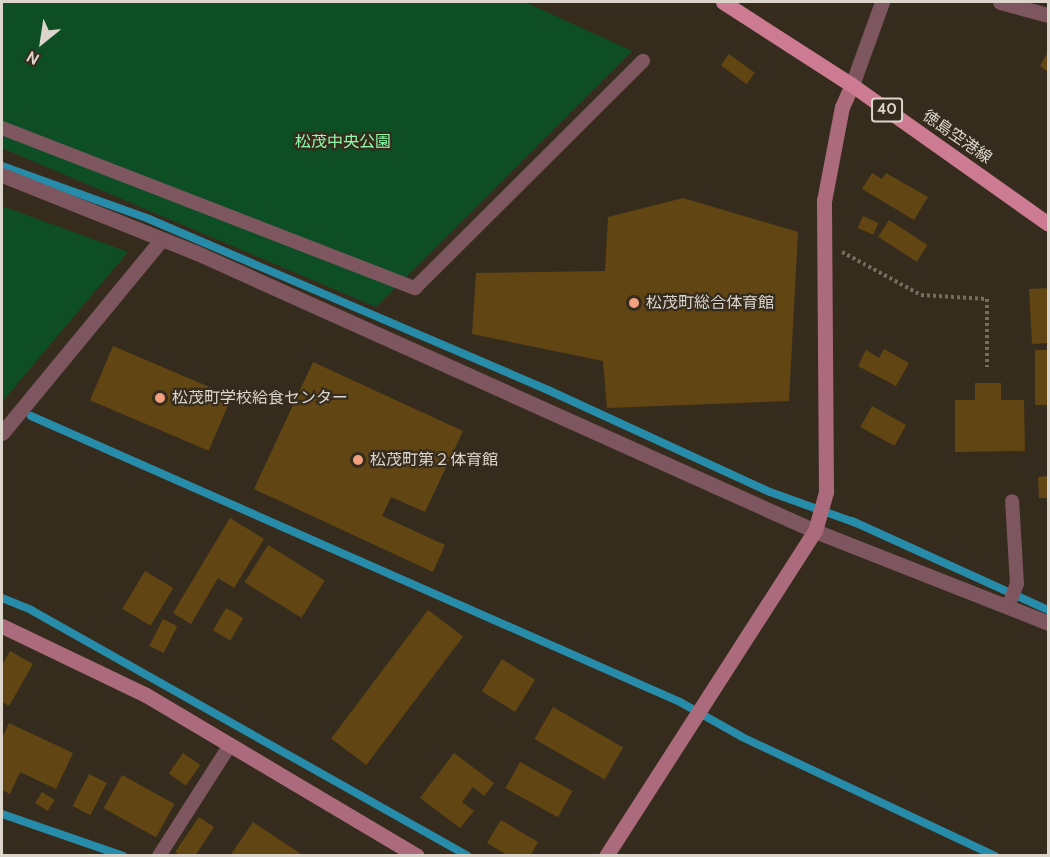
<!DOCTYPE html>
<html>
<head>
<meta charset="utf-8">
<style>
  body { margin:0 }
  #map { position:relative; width:1050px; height:857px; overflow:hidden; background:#362c1e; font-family:Cabin,"Noto Sans JP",sans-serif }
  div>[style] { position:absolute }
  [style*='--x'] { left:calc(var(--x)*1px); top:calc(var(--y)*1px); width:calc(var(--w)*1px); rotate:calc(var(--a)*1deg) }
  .green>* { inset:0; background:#0d4e25 }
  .stream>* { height:8px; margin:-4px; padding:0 4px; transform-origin:4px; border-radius:4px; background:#278baa }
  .building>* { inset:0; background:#614513; transform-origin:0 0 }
  .path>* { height:4px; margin-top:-2px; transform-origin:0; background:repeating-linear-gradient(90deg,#766d61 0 3px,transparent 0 6px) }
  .lane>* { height:14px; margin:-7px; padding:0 7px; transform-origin:7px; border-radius:7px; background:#7e5660 }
  .street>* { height:15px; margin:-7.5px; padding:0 7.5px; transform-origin:7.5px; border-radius:7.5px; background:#7e5660 }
  .secondary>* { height:15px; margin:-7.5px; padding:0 7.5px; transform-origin:7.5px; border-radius:7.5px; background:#ab6b7c }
  .primary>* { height:15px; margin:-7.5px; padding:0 7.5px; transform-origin:7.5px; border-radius:7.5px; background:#cd7b92 }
  .dots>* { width:16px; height:16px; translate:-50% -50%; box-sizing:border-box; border:3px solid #362c1e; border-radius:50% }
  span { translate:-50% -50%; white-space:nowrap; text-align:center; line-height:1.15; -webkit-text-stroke:4.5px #362c1e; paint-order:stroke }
  .shield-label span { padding:2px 4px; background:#362c1e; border:2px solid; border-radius:4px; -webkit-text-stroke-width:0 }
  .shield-label { font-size:15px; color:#dbd5cc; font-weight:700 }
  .street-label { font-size:16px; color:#dbd5cc }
  .park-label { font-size:16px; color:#8cfcaa }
  .poi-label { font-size:16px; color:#dbd5cc }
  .left { translate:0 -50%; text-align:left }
  .frame { position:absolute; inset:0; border:3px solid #dbd5cc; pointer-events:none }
  .north { position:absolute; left:12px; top:12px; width:60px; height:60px; -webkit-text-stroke:4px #362c1e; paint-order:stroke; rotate:210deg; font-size:16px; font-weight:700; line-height:24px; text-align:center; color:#dbd5cc }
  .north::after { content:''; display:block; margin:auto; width:21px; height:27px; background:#dbd5cc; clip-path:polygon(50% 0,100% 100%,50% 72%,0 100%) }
</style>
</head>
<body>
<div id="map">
  <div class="green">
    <div style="clip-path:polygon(2px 2px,525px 2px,632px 51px,376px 307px,2px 148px)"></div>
    <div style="clip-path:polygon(2px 206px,128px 252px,2px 402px)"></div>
  </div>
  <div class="stream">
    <div style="--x:2;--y:166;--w:156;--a:19.8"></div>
    <div style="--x:149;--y:219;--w:434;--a:23.2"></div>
    <div style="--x:548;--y:390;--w:244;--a:24.7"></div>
    <div style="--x:770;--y:492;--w:91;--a:19.8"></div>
    <div style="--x:31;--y:416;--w:709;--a:23.78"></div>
    <div style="--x:680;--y:702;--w:71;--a:29.4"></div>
    <div style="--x:742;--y:737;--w:280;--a:25.2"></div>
    <div style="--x:852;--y:521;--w:215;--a:24.4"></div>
    <div style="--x:2;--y:598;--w:31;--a:22"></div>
    <div style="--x:31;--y:610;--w:501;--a:29.38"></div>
    <div style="--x:2;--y:814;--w:128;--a:19.1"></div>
  </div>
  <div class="building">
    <div style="clip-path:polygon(1048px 52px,1048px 72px,1040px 66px)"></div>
    <div style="left:729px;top:54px;width:32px;height:14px;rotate:36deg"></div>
    <div style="clip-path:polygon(872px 173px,882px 179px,886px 173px,928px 197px,914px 220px,862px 189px)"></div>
    <div style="clip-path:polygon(683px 198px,798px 232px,789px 401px,607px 408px,603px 361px,472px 334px,476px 273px,605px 271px,608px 217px)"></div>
    <div style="left:863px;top:216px;width:17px;height:13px;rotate:24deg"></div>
    <div style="left:889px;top:220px;width:46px;height:20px;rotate:33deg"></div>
    <div style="clip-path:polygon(1048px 288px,1048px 343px,1032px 344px,1029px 289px)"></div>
    <div style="left:113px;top:346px;width:129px;height:59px;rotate:23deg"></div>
    <div style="clip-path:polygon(884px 349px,909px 363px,896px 386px,858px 366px,866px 350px,879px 358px)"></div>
    <div style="left:1048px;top:350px;width:55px;height:13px;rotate:90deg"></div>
    <div style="clip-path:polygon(313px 362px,463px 431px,425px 512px,391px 497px,382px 516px,445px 545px,433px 572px,254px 489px)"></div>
    <div style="clip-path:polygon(975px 383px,1001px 383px,1001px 400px,1024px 400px,1025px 451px,955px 452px,955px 400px,975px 400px)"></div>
    <div style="left:872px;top:406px;width:39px;height:24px;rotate:29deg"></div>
    <div style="clip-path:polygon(1048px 476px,1048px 498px,1039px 498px,1038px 477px)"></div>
    <div style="clip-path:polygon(230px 518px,264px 539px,234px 588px,218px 578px,191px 624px,173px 613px)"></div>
    <div style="left:268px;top:545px;width:67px;height:44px;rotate:32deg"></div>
    <div style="left:145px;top:571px;width:33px;height:44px;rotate:31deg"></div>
    <div style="left:226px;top:608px;width:20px;height:26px;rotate:30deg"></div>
    <div style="left:428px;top:610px;width:44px;height:161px;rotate:37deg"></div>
    <div style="left:163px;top:619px;width:16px;height:30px;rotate:27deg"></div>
    <div style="clip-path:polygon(10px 651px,33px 664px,9px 706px,2px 702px,2px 665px)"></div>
    <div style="left:502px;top:659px;width:39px;height:38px;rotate:32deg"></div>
    <div style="left:553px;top:707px;width:81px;height:37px;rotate:30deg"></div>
    <div style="clip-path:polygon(9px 723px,73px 753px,56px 789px,20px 772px,10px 794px,2px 790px,2px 738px)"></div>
    <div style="left:183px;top:753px;width:21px;height:25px;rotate:35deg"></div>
    <div style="clip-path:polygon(454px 753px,494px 783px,484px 796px,473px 787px,462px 802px,474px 811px,460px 828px,420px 798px)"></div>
    <div style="left:520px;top:762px;width:60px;height:30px;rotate:29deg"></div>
    <div style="left:89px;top:774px;width:20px;height:36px;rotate:27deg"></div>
    <div style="left:122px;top:775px;width:60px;height:38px;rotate:29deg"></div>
    <div style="left:42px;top:792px;width:15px;height:13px;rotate:32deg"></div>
    <div style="clip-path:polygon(199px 817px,214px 827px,195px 856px,181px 856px,175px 852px)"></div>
    <div style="clip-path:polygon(501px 820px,538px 842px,530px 856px,509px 856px,487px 843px)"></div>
    <div style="clip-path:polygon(253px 822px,304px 856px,230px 856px)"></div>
  </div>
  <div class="path">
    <div style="--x:842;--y:252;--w:90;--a:28.6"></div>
    <div style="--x:921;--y:295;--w:66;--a:3.5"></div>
    <div style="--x:987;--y:299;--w:68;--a:90"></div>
  </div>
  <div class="lane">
    <div style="--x:2;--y:128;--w:443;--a:21.2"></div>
    <div style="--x:415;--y:288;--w:322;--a:-44.9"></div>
    <div style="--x:1008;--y:607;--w:25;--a:-69"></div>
    <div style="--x:1017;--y:584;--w:83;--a:-93.4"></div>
    <div style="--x:159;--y:856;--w:132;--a:-57.4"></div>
  </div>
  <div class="street">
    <div style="--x:1000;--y:2;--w:50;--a:15.2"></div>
    <div style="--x:852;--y:85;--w:88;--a:-70.1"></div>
    <div style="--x:2;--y:175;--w:210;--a:21.8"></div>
    <div style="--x:197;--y:253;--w:678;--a:24.22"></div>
    <div style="--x:815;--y:531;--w:251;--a:21.5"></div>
    <div style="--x:2;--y:433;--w:251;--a:-50.5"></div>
  </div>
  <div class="secondary">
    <div style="--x:2;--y:626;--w:160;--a:25.6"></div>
    <div style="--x:146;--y:695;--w:315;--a:30.7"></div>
    <div style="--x:606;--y:856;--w:386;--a:-57.3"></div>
    <div style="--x:815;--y:531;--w:41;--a:-74.2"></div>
    <div style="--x:826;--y:492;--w:291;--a:-90.4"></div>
    <div style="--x:824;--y:201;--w:96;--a:-79.2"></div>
    <div style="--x:842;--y:107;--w:24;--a:-66"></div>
  </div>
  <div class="primary">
    <div style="--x:723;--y:2;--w:153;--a:32.8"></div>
    <div style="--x:852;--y:85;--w:240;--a:35.3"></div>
  </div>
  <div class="dots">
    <div style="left:634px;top:303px;background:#f2a080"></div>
    <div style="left:160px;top:398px;background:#f2a080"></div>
    <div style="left:358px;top:460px;background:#f2a080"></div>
  </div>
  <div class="shield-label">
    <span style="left:887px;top:110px">40</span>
  </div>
  <div class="street-label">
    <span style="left:957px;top:137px;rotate:35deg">徳島空港線</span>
  </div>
  <div class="park-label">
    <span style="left:343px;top:142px">松茂中央公園</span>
  </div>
  <div class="poi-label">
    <span class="left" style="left:646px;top:303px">松茂町総合体育館</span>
    <span class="left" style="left:172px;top:398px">松茂町学校給食センター</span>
    <span class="left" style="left:370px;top:460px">松茂町第２体育館</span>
  </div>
  <div class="frame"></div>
  <div class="north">N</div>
</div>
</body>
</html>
